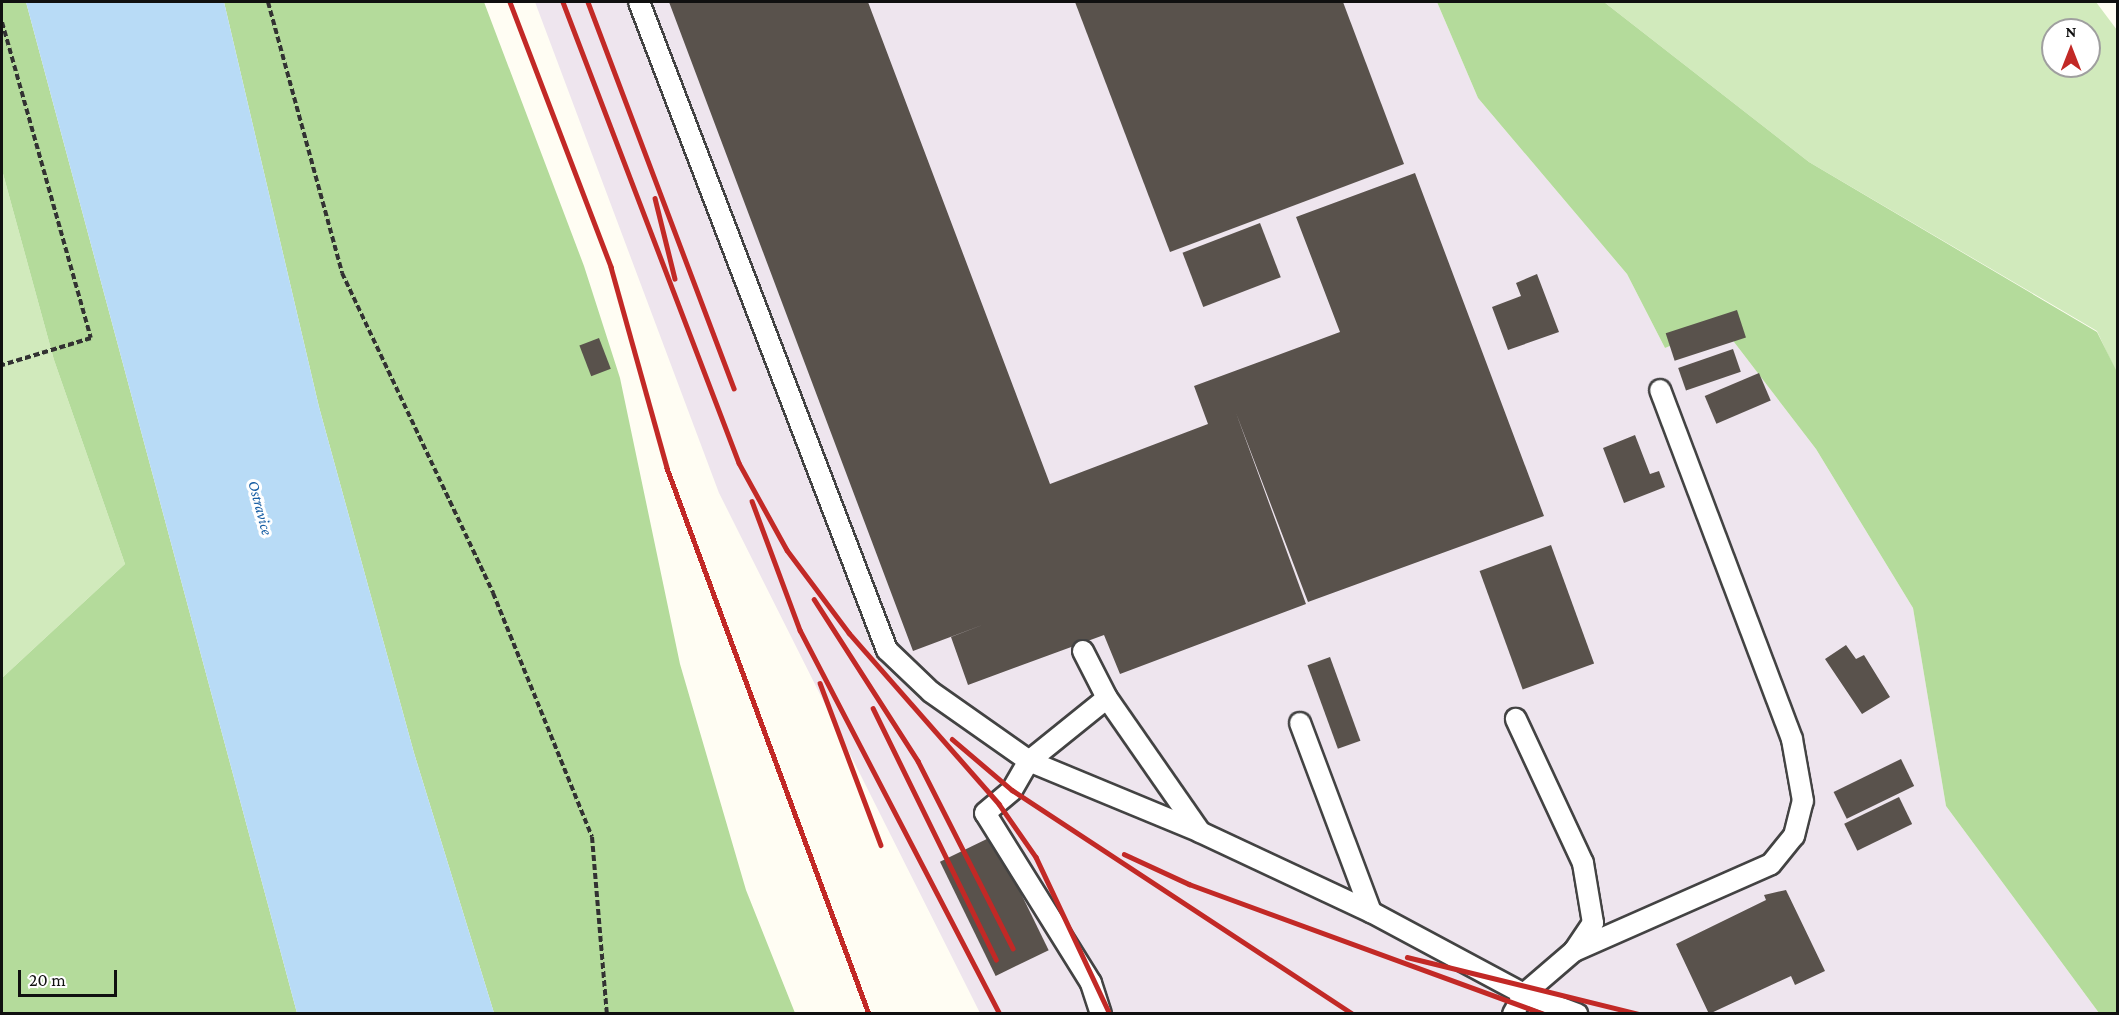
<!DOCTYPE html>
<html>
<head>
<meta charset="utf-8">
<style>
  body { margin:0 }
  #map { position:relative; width:2119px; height:1015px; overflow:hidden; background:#fffdf3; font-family:"Crimson Pro",serif }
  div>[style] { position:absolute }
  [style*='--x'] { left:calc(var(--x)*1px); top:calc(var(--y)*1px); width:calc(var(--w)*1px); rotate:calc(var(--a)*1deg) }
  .industrial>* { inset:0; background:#eee5ee }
  .green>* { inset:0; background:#d1eabc }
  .forest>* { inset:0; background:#b4db9b }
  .water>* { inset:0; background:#b8dbf6 }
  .building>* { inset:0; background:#59524c; transform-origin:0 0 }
  .path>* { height:4px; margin-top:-2px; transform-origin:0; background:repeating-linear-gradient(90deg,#323232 0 6px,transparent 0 9px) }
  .roads { filter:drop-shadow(2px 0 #434343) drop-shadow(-2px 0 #434343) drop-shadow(0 2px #434343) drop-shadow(0 -2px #434343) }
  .service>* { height:20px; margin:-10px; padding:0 10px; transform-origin:10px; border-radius:10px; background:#fff }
  .rail>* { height:4.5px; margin:-2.25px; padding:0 2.25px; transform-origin:2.25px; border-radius:2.25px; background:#c22926 }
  span { translate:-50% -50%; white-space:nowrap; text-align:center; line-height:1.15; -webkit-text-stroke:6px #fff; paint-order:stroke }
  .water-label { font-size:16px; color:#175ea4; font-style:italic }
  .frame { position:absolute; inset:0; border:3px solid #101010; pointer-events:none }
  .north { position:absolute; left:2041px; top:18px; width:60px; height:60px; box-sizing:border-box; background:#fff; border:2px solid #9f9f9f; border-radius:50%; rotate:0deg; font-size:16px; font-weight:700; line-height:24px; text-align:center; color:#101010 }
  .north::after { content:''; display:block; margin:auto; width:21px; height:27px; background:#c22926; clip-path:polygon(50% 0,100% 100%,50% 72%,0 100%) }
  .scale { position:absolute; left:18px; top:970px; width:99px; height:27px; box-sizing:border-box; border:3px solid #101010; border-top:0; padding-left:8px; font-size:18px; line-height:21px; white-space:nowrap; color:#101010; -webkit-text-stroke:4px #fff; paint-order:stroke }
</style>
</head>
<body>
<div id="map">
  <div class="industrial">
    <div style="clip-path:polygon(535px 2px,1437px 2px,1478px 98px,1627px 274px,1665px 348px,1721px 325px,1816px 449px,1913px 608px,1946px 806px,2099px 1013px,980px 1013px,719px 493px)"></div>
  </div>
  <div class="green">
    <div style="clip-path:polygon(evenodd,1604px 2px,2096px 2px,2117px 30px,2117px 374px,2097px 331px,1809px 162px,1604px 2px,2053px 30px,2089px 30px,2089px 66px,2053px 66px,2053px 30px)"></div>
    <div style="clip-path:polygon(2px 170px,54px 360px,125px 564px,2px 678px)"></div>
  </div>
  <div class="forest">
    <div style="clip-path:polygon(2px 2px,26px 2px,297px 1013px,2px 1014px,2px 678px,125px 564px,54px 360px,2px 170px)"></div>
    <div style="clip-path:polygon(224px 2px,484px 2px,584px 266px,620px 378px,680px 664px,746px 890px,795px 1013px,494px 1013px,414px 753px,319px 407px)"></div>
    <div style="clip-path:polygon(1437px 2px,1604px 2px,1809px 162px,2097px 332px,2118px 374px,2117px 1013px,2099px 1013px,1946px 806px,1913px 608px,1816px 449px,1721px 325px,1665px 348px,1627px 274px,1478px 98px)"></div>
  </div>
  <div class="water">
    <div style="clip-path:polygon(26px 2px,224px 2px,319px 407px,414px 753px,494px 1013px,297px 1013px)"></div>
  </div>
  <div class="building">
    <div style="clip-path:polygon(669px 2px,868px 2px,1050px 484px,1208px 424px,1194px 386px,1340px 332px,1296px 217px,1415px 173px,1544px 516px,1308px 602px,1236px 413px,1306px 604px,1120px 674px,1104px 635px,968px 685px,951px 637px,985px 624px,913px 651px)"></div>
    <div style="clip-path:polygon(1075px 2px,1343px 2px,1404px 164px,1170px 252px)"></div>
    <div style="left:1260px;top:223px;width:58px;height:83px;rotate:69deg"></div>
    <div style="clip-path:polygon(1537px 274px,1559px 332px,1508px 350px,1492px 307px,1521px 296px,1516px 283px)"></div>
    <div style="left:1737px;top:310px;width:29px;height:75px;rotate:72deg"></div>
    <div style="left:599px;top:338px;width:33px;height:21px;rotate:69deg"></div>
    <div style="left:1733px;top:349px;width:24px;height:58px;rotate:71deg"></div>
    <div style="left:1759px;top:373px;width:30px;height:59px;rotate:67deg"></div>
    <div style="clip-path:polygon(1635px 435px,1650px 474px,1659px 471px,1665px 487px,1624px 503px,1603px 448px)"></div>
    <div style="left:1551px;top:545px;width:126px;height:76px;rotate:70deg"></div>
    <div style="clip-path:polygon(1846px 645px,1856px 659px,1864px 655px,1890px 697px,1862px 714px,1825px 659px)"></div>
    <div style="left:1330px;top:657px;width:89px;height:24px;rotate:70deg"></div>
    <div style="left:1901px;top:759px;width:30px;height:75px;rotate:64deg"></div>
    <div style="left:1899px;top:797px;width:30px;height:61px;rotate:64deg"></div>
    <div style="left:993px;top:836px;width:127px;height:59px;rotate:64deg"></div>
    <div style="clip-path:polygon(1786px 890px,1825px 971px,1795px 985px,1791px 976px,1709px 1014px,1676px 944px,1766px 900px,1764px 895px)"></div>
  </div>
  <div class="path">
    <div style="--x:268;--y:2;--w:281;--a:74.7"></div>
    <div style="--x:342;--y:273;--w:354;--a:64.7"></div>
    <div style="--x:493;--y:593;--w:263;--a:67.9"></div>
    <div style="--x:592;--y:837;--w:178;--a:85.2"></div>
    <div style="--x:2;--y:22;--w:328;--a:74.3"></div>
    <div style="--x:91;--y:338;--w:93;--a:163.1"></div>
  </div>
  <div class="roads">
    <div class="service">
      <div style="--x:639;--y:2;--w:694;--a:69.06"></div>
      <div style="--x:887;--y:650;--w:61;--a:43.7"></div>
      <div style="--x:931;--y:692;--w:120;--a:35.1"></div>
      <div style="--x:1029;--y:761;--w:185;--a:22.5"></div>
      <div style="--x:1200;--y:832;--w:189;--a:25.1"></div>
      <div style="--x:1371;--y:912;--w:174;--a:28.2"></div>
      <div style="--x:1524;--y:994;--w:57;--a:20.7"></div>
      <div style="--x:1083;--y:651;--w:53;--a:62.9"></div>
      <div style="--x:1107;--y:698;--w:163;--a:55.2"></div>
      <div style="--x:1300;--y:723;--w:202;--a:69.4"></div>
      <div style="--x:1574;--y:951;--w:215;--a:-23.8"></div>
      <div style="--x:1771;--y:864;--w:36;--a:-51"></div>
      <div style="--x:1794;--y:836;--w:36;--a:-76"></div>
      <div style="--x:1803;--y:801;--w:63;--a:-100.1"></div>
      <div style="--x:1792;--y:739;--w:373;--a:-110.7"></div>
      <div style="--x:1101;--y:1014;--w:33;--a:-108"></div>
      <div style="--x:1091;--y:983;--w:200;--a:-121.9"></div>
      <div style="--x:985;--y:813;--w:35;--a:-40"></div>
      <div style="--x:1012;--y:790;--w:34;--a:-60"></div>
      <div style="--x:1029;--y:761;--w:100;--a:-38.9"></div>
      <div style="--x:1513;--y:1014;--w:23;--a:-61"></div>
      <div style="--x:1524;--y:994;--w:66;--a:-40.7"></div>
      <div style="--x:1574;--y:951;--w:34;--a:-56"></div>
      <div style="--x:1593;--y:923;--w:61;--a:-99.5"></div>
      <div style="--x:1583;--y:863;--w:159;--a:-115"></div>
    </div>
  </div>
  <div class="rail">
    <div style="--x:510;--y:2;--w:284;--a:69.1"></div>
    <div style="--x:611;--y:267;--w:209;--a:74.4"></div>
    <div style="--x:667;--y:468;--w:582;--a:69.7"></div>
    <div style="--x:563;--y:2;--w:493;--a:69.1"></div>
    <div style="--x:739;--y:463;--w:99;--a:61.1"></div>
    <div style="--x:787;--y:550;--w:104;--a:53.2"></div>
    <div style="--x:849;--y:633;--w:227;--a:48.7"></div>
    <div style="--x:999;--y:804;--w:65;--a:55.1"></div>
    <div style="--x:1036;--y:857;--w:174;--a:64.8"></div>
    <div style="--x:588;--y:2;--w:413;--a:69.3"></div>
    <div style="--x:655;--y:198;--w:83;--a:76.1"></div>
    <div style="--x:752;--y:501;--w:138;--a:69.6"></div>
    <div style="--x:800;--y:630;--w:433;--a:62.5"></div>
    <div style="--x:814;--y:599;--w:193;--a:57.3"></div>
    <div style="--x:918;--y:761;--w:210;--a:63.1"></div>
    <div style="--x:820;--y:683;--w:173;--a:69.4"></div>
    <div style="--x:873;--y:708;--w:280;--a:63.9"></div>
    <div style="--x:952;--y:739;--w:79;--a:40.4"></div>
    <div style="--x:1012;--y:790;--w:408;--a:33.3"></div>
    <div style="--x:1124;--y:854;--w:72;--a:24.8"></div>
    <div style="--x:1189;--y:884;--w:378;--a:20.1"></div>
    <div style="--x:1407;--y:957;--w:239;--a:13.8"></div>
  </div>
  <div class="water-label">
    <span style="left:260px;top:508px;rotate:75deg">Ostravice</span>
  </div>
  <div class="frame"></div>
  <div class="north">N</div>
  <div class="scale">20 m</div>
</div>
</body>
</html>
